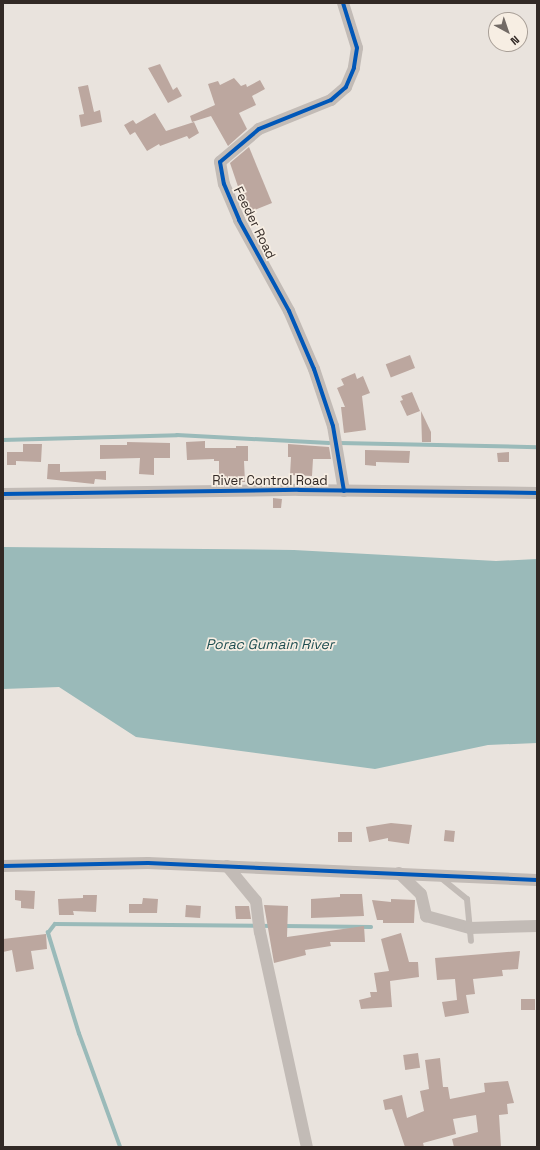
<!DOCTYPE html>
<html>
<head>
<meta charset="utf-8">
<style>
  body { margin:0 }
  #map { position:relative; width:540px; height:1150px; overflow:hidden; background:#e9e3dd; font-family:"Space Grotesk",sans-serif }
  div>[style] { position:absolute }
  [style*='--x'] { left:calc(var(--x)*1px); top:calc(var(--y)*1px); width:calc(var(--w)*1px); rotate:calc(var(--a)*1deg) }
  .water>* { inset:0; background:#9abab9 }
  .stream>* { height:3.5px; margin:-1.75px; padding:0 1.75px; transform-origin:1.75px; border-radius:1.75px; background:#9abab9 }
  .building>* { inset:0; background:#bca79f; transform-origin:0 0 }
  .service>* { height:6px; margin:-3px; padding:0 3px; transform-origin:3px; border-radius:3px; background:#c2bbb6 }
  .minor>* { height:12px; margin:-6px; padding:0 6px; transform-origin:6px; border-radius:6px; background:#c2bbb6 }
  .cycleway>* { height:4px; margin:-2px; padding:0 2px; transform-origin:2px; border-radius:2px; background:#0057b8 }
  span { translate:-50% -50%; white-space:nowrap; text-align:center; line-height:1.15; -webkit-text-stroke:3.5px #f7eee3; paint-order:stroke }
  .street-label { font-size:13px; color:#322925 }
  .water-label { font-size:14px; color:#1e4e51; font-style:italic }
  .frame { position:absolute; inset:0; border:4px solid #322925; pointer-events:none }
  .north { position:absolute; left:488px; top:12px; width:40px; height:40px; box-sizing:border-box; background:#f7eee3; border:1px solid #a89f97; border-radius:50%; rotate:140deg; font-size:11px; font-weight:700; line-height:16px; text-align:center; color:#322925 }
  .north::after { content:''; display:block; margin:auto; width:14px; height:18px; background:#726a65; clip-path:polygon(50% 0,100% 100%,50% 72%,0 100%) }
</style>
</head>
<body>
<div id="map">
  <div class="water">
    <div style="clip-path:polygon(3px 547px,294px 550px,496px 561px,537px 559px,537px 743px,488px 745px,375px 769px,136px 737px,59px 687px,3px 689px)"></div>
  </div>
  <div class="stream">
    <div style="--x:3;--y:440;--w:174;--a:-1.6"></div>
    <div style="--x:177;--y:435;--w:152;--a:3"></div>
    <div style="--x:340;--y:443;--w:197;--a:1.2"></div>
    <div style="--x:284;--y:926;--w:87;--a:0.7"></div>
    <div style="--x:120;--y:1147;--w:120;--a:-109.9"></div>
    <div style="--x:79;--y:1034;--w:106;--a:-107.1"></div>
    <div style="--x:48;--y:933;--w:11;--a:-52"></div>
    <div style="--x:55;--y:924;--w:217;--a:0.5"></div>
  </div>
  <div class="building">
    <div style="clip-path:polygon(160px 64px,173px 90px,177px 87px,182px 96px,168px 103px,148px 68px)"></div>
    <div style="clip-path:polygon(234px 78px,241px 86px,246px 84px,247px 87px,260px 80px,265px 89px,252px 96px,256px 105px,239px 113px,247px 129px,228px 146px,211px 116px,192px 122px,190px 116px,215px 105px,208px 84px,218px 81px,220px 85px)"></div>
    <div style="clip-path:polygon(88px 85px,94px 112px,100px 110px,102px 122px,81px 127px,79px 115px,84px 114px,78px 87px)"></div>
    <div style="clip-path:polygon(155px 113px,166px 131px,194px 122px,199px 133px,189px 139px,187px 136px,160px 146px,159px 144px,147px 151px,135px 132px,130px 135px,124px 125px,133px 120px,136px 124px)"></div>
    <div style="clip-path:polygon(249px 147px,272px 203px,247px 213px,230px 163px)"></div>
    <div style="left:410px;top:355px;width:14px;height:26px;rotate:69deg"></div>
    <div style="clip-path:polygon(355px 373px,357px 379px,363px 376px,370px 393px,362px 396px,366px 430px,344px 433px,341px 407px,345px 407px,337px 388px,344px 385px,341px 379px)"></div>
    <div style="clip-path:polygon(412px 392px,420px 411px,407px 416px,400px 401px,403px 400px,401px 396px)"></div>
    <div style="clip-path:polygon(421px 411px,431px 432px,431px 442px,422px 442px)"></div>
    <div style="clip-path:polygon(205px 441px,205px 448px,236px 448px,236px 446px,248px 446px,248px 461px,244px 461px,245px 482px,219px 482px,219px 461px,214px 461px,214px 459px,187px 460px,186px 442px)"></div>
    <div style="clip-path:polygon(127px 442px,170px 443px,170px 458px,154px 458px,154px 475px,139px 474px,140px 458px,100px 459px,100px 445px,127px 445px)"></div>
    <div style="clip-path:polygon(23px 444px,42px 444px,41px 462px,16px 461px,16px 465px,7px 465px,7px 452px,23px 452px)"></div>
    <div style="clip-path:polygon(288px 444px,329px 447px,331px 459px,313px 459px,312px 476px,290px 475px,291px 457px,288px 457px)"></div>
    <div style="clip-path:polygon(365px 450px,410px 451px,409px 463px,376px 462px,376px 466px,365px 465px)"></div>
    <div style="clip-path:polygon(509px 452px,509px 462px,498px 462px,497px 453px)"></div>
    <div style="clip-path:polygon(48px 464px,60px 464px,60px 472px,106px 471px,106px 480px,95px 479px,94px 484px,47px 479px)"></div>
    <div style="clip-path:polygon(273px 498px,282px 499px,281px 508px,273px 508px)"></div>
    <div style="clip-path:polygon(391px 823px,412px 825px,409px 844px,388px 841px,388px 838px,369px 842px,366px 827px)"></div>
    <div style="left:445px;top:830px;width:10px;height:11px;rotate:6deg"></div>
    <div style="left:352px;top:832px;width:10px;height:14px;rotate:90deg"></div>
    <div style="clip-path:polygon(15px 890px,35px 891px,34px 909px,21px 908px,21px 901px,15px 900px)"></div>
    <div style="clip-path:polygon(340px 894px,362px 894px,364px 916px,311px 918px,311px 899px,340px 897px)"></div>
    <div style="clip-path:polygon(83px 895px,97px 895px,96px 912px,73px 911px,74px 915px,59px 915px,58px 899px,83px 898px)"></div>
    <div style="clip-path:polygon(143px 898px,158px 899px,157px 913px,129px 913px,129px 904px,142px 904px)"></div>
    <div style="clip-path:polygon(391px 899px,415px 900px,414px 923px,383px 923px,383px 920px,377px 920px,372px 900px,391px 902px)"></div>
    <div style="left:186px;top:905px;width:15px;height:12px;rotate:4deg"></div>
    <div style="clip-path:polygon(264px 905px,288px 906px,287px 937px,364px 926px,365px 942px,330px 942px,331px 946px,305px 950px,306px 955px,274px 963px)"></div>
    <div style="clip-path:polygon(235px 906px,249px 906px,251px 919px,236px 919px)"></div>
    <div style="clip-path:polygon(401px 933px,409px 962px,418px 962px,419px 977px,390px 981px,392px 1007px,361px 1009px,359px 1000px,371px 997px,370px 992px,377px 992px,374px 973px,389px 971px,381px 939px)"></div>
    <div style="clip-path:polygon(46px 934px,47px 949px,31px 951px,34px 969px,16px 972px,12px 950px,3px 952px,3px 939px)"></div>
    <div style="clip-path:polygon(520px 951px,518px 969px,502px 970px,503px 976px,473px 979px,475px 994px,466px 995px,469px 1013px,445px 1017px,442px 1002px,457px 1000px,455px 979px,437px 980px,435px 958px)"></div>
    <div style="left:521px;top:999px;width:14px;height:11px"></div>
    <div style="left:418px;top:1053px;width:15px;height:15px;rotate:82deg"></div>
    <div style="clip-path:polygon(440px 1058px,443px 1087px,448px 1087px,450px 1099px,485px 1092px,484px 1083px,508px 1081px,514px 1103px,507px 1104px,508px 1114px,499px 1115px,501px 1147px,454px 1147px,452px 1139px,478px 1132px,476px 1115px,453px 1119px,456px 1134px,423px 1143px,424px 1147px,405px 1147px,392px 1109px,385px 1110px,383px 1100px,402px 1095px,407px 1118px,424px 1111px,420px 1091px,429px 1089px,425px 1060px)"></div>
  </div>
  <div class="service">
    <div style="--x:441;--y:878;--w:33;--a:39"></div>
    <div style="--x:467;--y:899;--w:42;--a:84.6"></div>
  </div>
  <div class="minor">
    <div style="--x:343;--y:3;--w:47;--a:72.7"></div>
    <div style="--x:357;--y:48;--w:20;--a:99"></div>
    <div style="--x:354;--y:68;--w:21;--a:113"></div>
    <div style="--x:346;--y:87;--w:20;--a:139"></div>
    <div style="--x:331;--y:100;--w:78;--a:158.1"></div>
    <div style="--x:259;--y:129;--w:51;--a:139.8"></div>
    <div style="--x:220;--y:162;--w:22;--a:80"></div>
    <div style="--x:224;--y:184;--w:39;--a:67"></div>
    <div style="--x:239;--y:220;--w:104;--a:61.2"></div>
    <div style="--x:289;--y:311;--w:63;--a:66.7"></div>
    <div style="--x:314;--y:369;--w:60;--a:71.6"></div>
    <div style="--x:333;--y:426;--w:66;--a:80.4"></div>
    <div style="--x:3;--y:494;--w:296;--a:-0.8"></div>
    <div style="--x:299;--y:490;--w:238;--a:0.7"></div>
    <div style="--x:3;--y:866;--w:145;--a:-1.2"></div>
    <div style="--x:148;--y:863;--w:389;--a:2.5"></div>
    <div style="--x:227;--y:866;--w:45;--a:50.4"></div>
    <div style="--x:256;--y:901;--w:31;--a:83"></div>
    <div style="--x:260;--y:932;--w:220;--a:77.7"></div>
    <div style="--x:399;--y:873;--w:30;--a:44"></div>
    <div style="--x:421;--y:894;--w:23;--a:77"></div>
    <div style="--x:426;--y:916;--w:46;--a:15.3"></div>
    <div style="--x:470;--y:928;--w:67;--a:-1.7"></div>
  </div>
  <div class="cycleway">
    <div style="--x:343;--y:3;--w:47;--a:72.7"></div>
    <div style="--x:357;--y:48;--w:20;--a:99"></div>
    <div style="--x:354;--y:68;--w:21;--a:113"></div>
    <div style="--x:346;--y:87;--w:20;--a:139"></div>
    <div style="--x:331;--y:100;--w:78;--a:158.1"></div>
    <div style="--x:259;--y:129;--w:51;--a:139.8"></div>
    <div style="--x:220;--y:162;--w:22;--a:80"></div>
    <div style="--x:224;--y:184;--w:39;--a:67"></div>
    <div style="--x:239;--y:220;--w:104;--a:61.2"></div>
    <div style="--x:289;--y:311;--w:63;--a:66.7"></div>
    <div style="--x:314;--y:369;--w:60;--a:71.6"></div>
    <div style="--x:333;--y:426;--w:66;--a:80.4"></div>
    <div style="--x:3;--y:494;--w:296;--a:-0.8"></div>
    <div style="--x:299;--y:490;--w:238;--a:0.7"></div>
    <div style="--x:3;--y:866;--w:145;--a:-1.2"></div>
    <div style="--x:148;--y:863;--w:389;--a:2.5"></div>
  </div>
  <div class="street-label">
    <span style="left:254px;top:223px;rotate:64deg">Feeder Road</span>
    <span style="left:270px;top:481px">River Control Road</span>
  </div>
  <div class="water-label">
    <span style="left:270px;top:644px">Porac Gumain River</span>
  </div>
  <div class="frame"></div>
  <div class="north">N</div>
</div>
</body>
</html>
